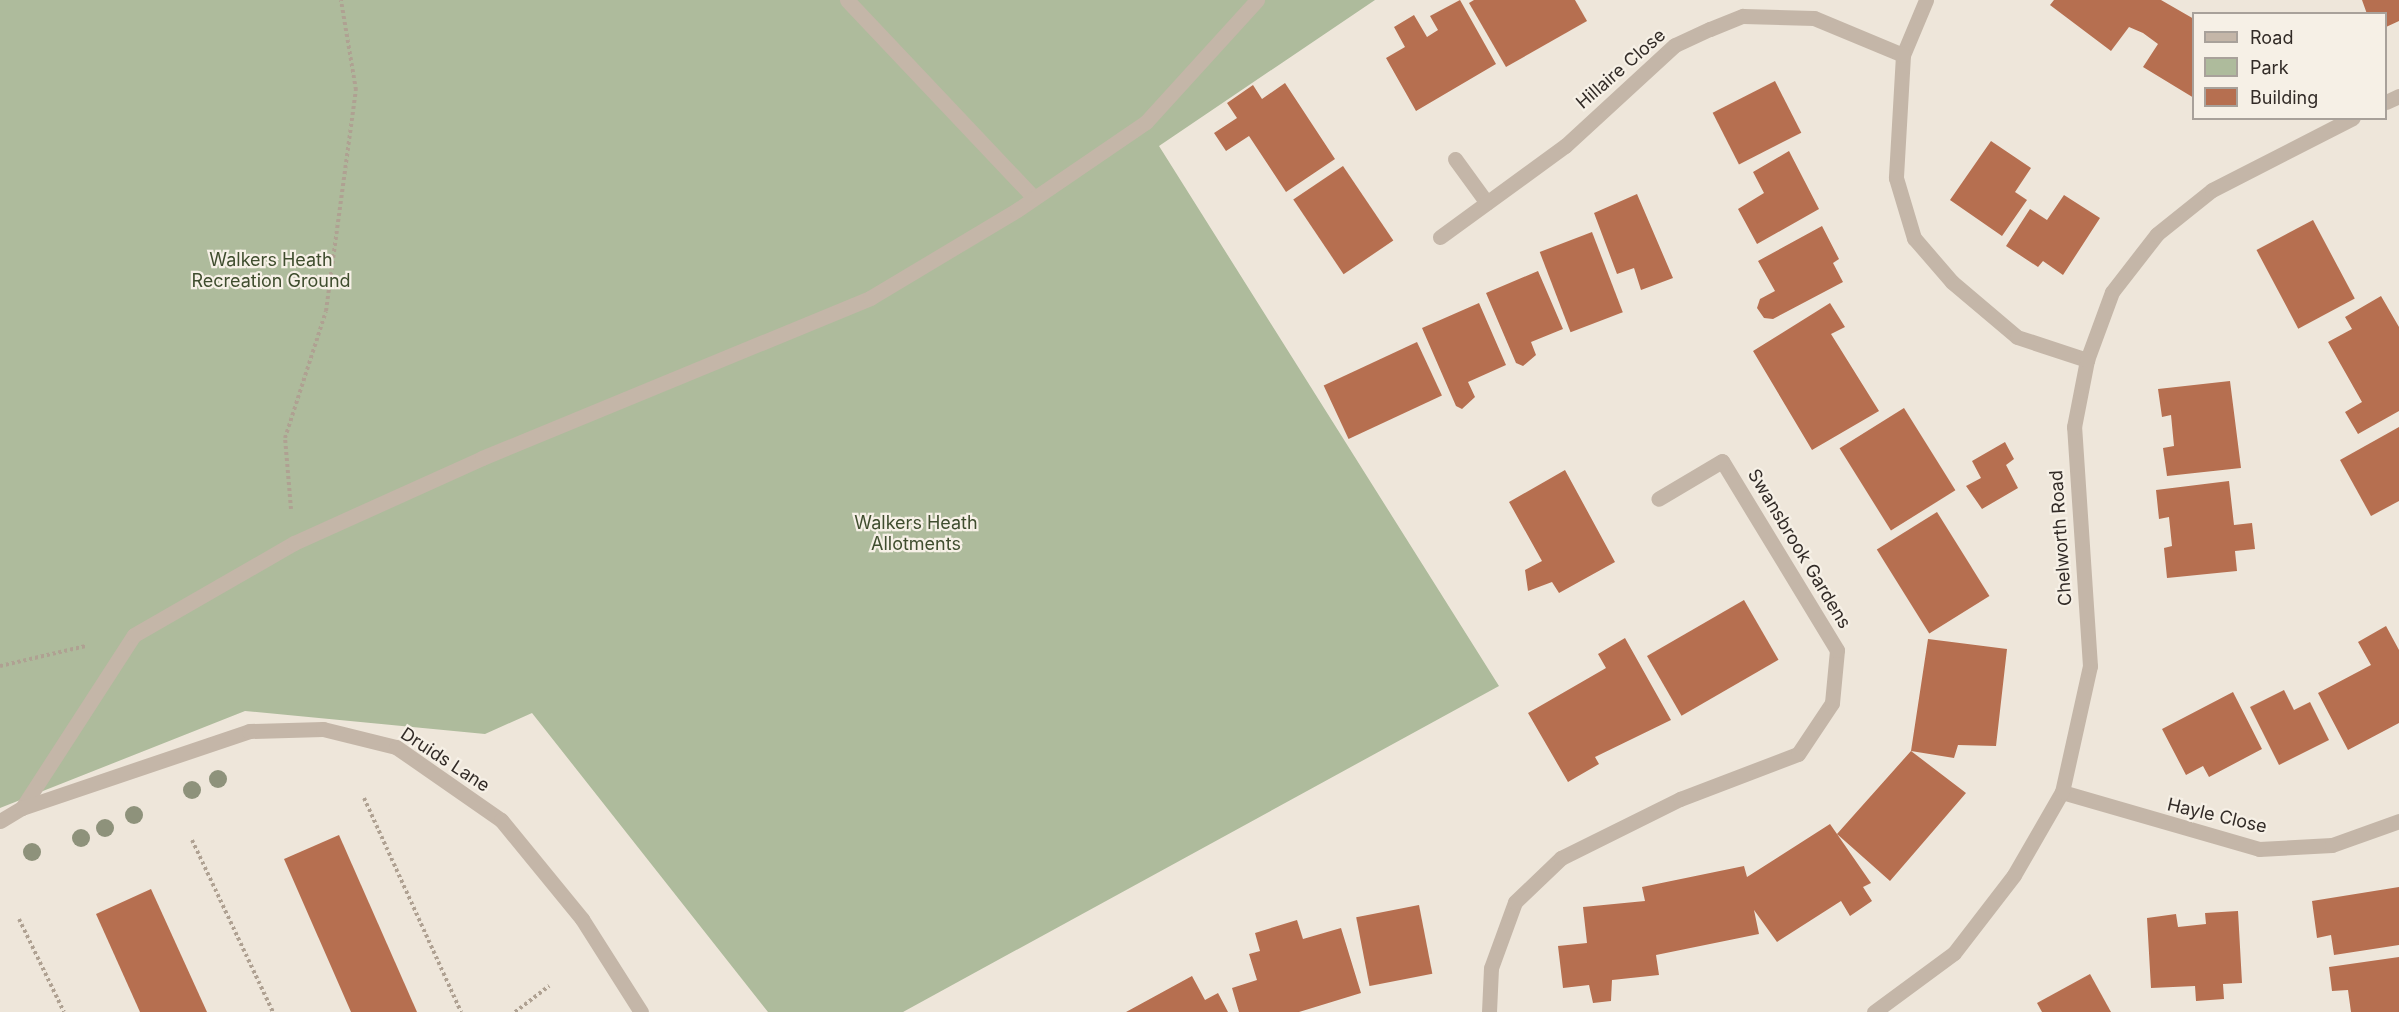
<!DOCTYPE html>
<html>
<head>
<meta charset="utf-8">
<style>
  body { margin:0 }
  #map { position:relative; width:2399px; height:1012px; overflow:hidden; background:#eee6da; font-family:Inter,sans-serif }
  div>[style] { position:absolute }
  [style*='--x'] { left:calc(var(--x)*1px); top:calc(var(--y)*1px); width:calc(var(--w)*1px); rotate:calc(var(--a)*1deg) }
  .green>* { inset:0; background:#aebb9c }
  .building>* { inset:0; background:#b66f50; transform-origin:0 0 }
  .path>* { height:4px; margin-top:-2px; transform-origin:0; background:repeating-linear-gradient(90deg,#afa192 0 3px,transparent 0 6px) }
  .minor>* { height:15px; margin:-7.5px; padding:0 7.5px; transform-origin:7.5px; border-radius:7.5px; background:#c4b6a8 }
  .trees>* { width:18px; height:18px; margin:-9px; border-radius:50%; background:#8e927b }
  span { translate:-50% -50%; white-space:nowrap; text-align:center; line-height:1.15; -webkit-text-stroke:4.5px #f6f0e6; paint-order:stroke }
  .street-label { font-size:18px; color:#322b27 }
  .park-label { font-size:18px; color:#3f4d2e }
  .legend { position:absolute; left:2192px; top:12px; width:195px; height:108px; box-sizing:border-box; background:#f6f0e6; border:2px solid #a8a19a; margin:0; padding:8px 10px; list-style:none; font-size:18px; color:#322b27 }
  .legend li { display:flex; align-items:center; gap:12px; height:30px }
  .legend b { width:30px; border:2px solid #a8a19a }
</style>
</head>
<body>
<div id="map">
  <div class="green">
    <div style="clip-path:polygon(0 0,1375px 0,1159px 146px,1499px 686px,903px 1012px,768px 1012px,532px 713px,485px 734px,245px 711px,0 808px)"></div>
  </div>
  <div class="building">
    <div style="clip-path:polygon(1460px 0,1496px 64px,1416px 111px,1386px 58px,1405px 47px,1394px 27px,1414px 15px,1427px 37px,1438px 30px,1430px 16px)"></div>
    <div style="clip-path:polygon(1474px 0,1575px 0,1587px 21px,1506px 67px,1469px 3px)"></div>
    <div style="clip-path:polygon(2054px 0,2161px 0,2194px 19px,2194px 98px,2143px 67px,2158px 44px,2143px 33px,2129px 27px,2111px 51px,2050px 5px)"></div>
    <div style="clip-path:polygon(2362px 0,2399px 0,2399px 21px,2386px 27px,2386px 14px,2367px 14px)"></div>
    <div style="left:1775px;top:81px;width:58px;height:70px;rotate:63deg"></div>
    <div style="clip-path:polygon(1285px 83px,1335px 159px,1286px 192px,1249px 136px,1226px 151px,1214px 133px,1237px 118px,1227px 103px,1253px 85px,1262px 99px)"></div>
    <div style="clip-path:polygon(1991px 141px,2031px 168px,2015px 192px,2027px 200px,2002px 236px,1950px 200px)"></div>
    <div style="clip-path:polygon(1789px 151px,1819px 209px,1757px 244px,1738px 209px,1764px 193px,1753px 172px)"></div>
    <div style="left:1343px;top:166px;width:90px;height:60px;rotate:56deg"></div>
    <div style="clip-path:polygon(1637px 194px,1673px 278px,1641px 290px,1634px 268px,1617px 274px,1594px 213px)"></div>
    <div style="clip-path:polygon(2064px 195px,2100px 218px,2063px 275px,2043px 261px,2038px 267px,2006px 246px,2030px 209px,2047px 220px)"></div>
    <div style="left:2313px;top:220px;width:89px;height:64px;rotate:62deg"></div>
    <div style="clip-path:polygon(1822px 226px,1839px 259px,1833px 263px,1843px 282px,1773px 319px,1764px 318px,1757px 308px,1760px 299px,1775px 291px,1758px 261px)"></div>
    <div style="left:1592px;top:232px;width:86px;height:56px;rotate:69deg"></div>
    <div style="clip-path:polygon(1538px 271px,1563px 329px,1531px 342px,1536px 355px,1523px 366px,1516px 363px,1486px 293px)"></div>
    <div style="clip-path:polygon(2381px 296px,2399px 327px,2399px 411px,2358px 434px,2345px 412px,2362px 402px,2328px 342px,2352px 329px,2345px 317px)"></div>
    <div style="clip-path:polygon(1479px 303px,1506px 365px,1468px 382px,1475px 397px,1462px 409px,1456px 406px,1422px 328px)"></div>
    <div style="clip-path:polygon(1830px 303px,1845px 327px,1831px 334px,1879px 411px,1812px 450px,1753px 351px)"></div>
    <div style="left:1417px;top:342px;width:59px;height:103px;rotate:65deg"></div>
    <div style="clip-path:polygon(2230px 381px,2241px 468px,2167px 476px,2163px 448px,2174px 446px,2171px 415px,2162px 417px,2158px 389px)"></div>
    <div style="left:1904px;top:408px;width:97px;height:76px;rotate:58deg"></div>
    <div style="clip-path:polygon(2399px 427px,2399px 501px,2371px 516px,2340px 460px)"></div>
    <div style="clip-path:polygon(2005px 442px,2014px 459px,2006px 465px,2018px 488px,1982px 509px,1966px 486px,1981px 478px,1972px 461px)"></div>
    <div style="clip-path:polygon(1565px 470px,1615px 562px,1559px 593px,1552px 582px,1528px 591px,1525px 570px,1542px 561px,1509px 502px)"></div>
    <div style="clip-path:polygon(2229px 481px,2234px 525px,2252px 523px,2255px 549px,2235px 551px,2237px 571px,2167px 578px,2164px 548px,2172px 546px,2169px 517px,2159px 519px,2156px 490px)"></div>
    <div style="left:1937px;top:512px;width:99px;height:71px;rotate:58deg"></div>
    <div style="left:1744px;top:600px;width:69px;height:112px;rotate:60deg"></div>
    <div style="clip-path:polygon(2386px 626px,2399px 650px,2399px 723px,2348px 750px,2318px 693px,2371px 665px,2358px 642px)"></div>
    <div style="clip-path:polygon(1625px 638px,1671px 720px,1595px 757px,1599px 764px,1568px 782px,1528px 713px,1606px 668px,1598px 654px)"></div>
    <div style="clip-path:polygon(1928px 639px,2007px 649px,1996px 746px,1958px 745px,1954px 758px,1911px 751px,1966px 793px,1890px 881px,1837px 834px,1871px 883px,1863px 887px,1872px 901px,1850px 916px,1841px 901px,1777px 942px,1754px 910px,1759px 934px,1656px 955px,1659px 975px,1612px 980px,1611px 1001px,1593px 1003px,1589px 985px,1563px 988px,1558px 946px,1587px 943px,1583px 907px,1645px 901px,1642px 887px,1744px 866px,1747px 877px,1830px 824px,1837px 834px,1911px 751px)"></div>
    <div style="clip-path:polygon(2284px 690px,2294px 710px,2310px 702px,2329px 740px,2279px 765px,2250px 707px)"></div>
    <div style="clip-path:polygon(2233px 692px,2262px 749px,2209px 777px,2203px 766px,2186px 775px,2162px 729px)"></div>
    <div style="clip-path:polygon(339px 835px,417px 1012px,351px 1012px,284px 859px)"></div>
    <div style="clip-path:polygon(2399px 887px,2399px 945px,2334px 955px,2331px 935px,2317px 938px,2312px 901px)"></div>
    <div style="clip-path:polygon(151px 889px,207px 1012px,140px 1012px,96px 914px)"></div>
    <div style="left:1419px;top:905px;width:70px;height:64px;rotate:79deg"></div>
    <div style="clip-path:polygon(2238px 911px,2242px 983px,2223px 984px,2224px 999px,2196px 1001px,2195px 986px,2151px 988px,2147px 918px,2176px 914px,2178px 927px,2206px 924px,2205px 913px)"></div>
    <div style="clip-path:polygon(1297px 920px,1303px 939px,1341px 928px,1361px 993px,1299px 1012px,1239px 1012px,1232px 988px,1257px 980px,1249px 954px,1260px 951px,1255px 933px)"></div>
    <div style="clip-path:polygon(2399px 957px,2399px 1012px,2351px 1012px,2348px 990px,2332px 991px,2329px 967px)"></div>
    <div style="clip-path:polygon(2090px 974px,2111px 1012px,2042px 1012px,2037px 1003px)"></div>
    <div style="clip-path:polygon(1192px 976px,1205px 1000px,1218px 993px,1228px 1012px,1126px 1012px)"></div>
  </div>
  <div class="path">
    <div style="--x:291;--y:509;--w:71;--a:-94.8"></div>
    <div style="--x:285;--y:438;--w:133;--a:-72.1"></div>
    <div style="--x:326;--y:311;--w:223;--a:-82.3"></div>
    <div style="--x:356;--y:90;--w:91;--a:-99.5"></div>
    <div style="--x:0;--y:666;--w:88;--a:-13.1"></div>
    <div style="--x:364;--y:798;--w:235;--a:65.6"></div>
    <div style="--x:192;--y:840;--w:190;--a:64.8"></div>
    <div style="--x:19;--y:919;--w:103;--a:64.2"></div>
    <div style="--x:515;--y:1012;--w:43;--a:-37.4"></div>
  </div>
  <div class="minor">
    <div style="--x:847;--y:0;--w:272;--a:46.6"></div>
    <div style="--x:1926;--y:0;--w:60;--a:112.7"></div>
    <div style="--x:1903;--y:55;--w:123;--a:93.3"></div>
    <div style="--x:1896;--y:178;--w:63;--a:73.3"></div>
    <div style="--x:1914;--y:238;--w:58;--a:49.2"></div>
    <div style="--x:1952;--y:282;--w:85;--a:40.2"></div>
    <div style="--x:2017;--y:337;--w:74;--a:18.2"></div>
    <div style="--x:2386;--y:102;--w:14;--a:-25"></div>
    <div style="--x:1455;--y:159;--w:54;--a:54"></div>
    <div style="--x:1440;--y:237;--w:155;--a:-36.1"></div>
    <div style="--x:1565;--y:146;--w:149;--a:-42.6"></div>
    <div style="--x:1675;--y:45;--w:38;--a:-25"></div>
    <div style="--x:1710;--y:29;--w:35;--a:-22"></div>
    <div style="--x:1743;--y:16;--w:71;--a:1.6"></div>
    <div style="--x:1814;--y:18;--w:96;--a:22.6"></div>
    <div style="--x:2062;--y:792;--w:205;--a:16.1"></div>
    <div style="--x:2259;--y:849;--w:73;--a:-3.1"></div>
    <div style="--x:2332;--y:845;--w:71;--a:-19.7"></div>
    <div style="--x:22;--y:808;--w:206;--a:-57.1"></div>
    <div style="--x:134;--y:635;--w:185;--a:-29.9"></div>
    <div style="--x:294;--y:543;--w:206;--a:-24.3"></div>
    <div style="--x:482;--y:458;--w:420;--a:-22.4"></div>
    <div style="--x:870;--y:298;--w:171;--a:-30.9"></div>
    <div style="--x:1017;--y:210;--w:156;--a:-34.3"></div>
    <div style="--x:1146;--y:122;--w:165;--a:-47.7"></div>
    <div style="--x:0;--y:821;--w:26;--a:-31"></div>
    <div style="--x:22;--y:808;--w:240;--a:-18.7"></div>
    <div style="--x:249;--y:731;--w:74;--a:-1.5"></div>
    <div style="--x:323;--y:729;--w:75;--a:13.9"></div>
    <div style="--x:396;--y:747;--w:128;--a:34.8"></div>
    <div style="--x:501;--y:820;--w:128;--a:50.7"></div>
    <div style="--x:582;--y:919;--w:110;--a:57.6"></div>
    <div style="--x:1489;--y:1012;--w:44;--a:-87.4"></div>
    <div style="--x:1491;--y:968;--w:70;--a:-70"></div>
    <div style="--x:1515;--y:902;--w:64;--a:-43.7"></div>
    <div style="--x:1561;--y:858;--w:133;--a:-26.4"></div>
    <div style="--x:1680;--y:799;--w:126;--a:-20.9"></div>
    <div style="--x:1798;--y:754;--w:61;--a:-56.3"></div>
    <div style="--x:1832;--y:703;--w:53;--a:-84.6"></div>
    <div style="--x:1837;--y:650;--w:221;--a:-121.3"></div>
    <div style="--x:1722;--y:461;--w:74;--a:149.3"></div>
    <div style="--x:1874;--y:1012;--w:99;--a:-36.4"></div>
    <div style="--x:1954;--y:953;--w:98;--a:-52.4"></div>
    <div style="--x:2014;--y:875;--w:96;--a:-60"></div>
    <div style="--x:2062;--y:792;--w:129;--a:-77.5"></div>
    <div style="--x:2090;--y:666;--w:240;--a:-93.8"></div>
    <div style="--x:2074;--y:427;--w:68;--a:-79"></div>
    <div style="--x:2087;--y:360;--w:72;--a:-69.8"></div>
    <div style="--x:2112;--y:292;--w:73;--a:-52.2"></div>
    <div style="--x:2157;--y:234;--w:70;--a:-38.7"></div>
    <div style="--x:2212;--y:190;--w:158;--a:-27.1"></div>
  </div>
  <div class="trees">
    <div style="left:218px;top:779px"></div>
    <div style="left:192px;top:790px"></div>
    <div style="left:134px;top:815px"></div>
    <div style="left:105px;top:828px"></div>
    <div style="left:81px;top:838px"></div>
    <div style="left:32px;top:852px"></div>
  </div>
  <div class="street-label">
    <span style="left:1621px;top:69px;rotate:-41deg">Hillaire Close</span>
    <span style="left:2061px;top:538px;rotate:-94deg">Chelworth Road</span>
    <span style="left:1799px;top:549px;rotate:59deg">Swansbrook Gardens</span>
    <span style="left:445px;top:760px;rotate:33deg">Druids Lane</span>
    <span style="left:2217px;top:816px;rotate:13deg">Hayle Close</span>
  </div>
  <div class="park-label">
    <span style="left:271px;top:271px">Walkers Heath<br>Recreation Ground</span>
    <span style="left:916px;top:534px">Walkers Heath<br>Allotments</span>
  </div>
  <ul class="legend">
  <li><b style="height:8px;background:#c4b6a8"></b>Road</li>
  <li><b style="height:16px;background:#aebb9c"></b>Park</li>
  <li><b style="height:16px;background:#b66f50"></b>Building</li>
  </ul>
</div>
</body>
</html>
